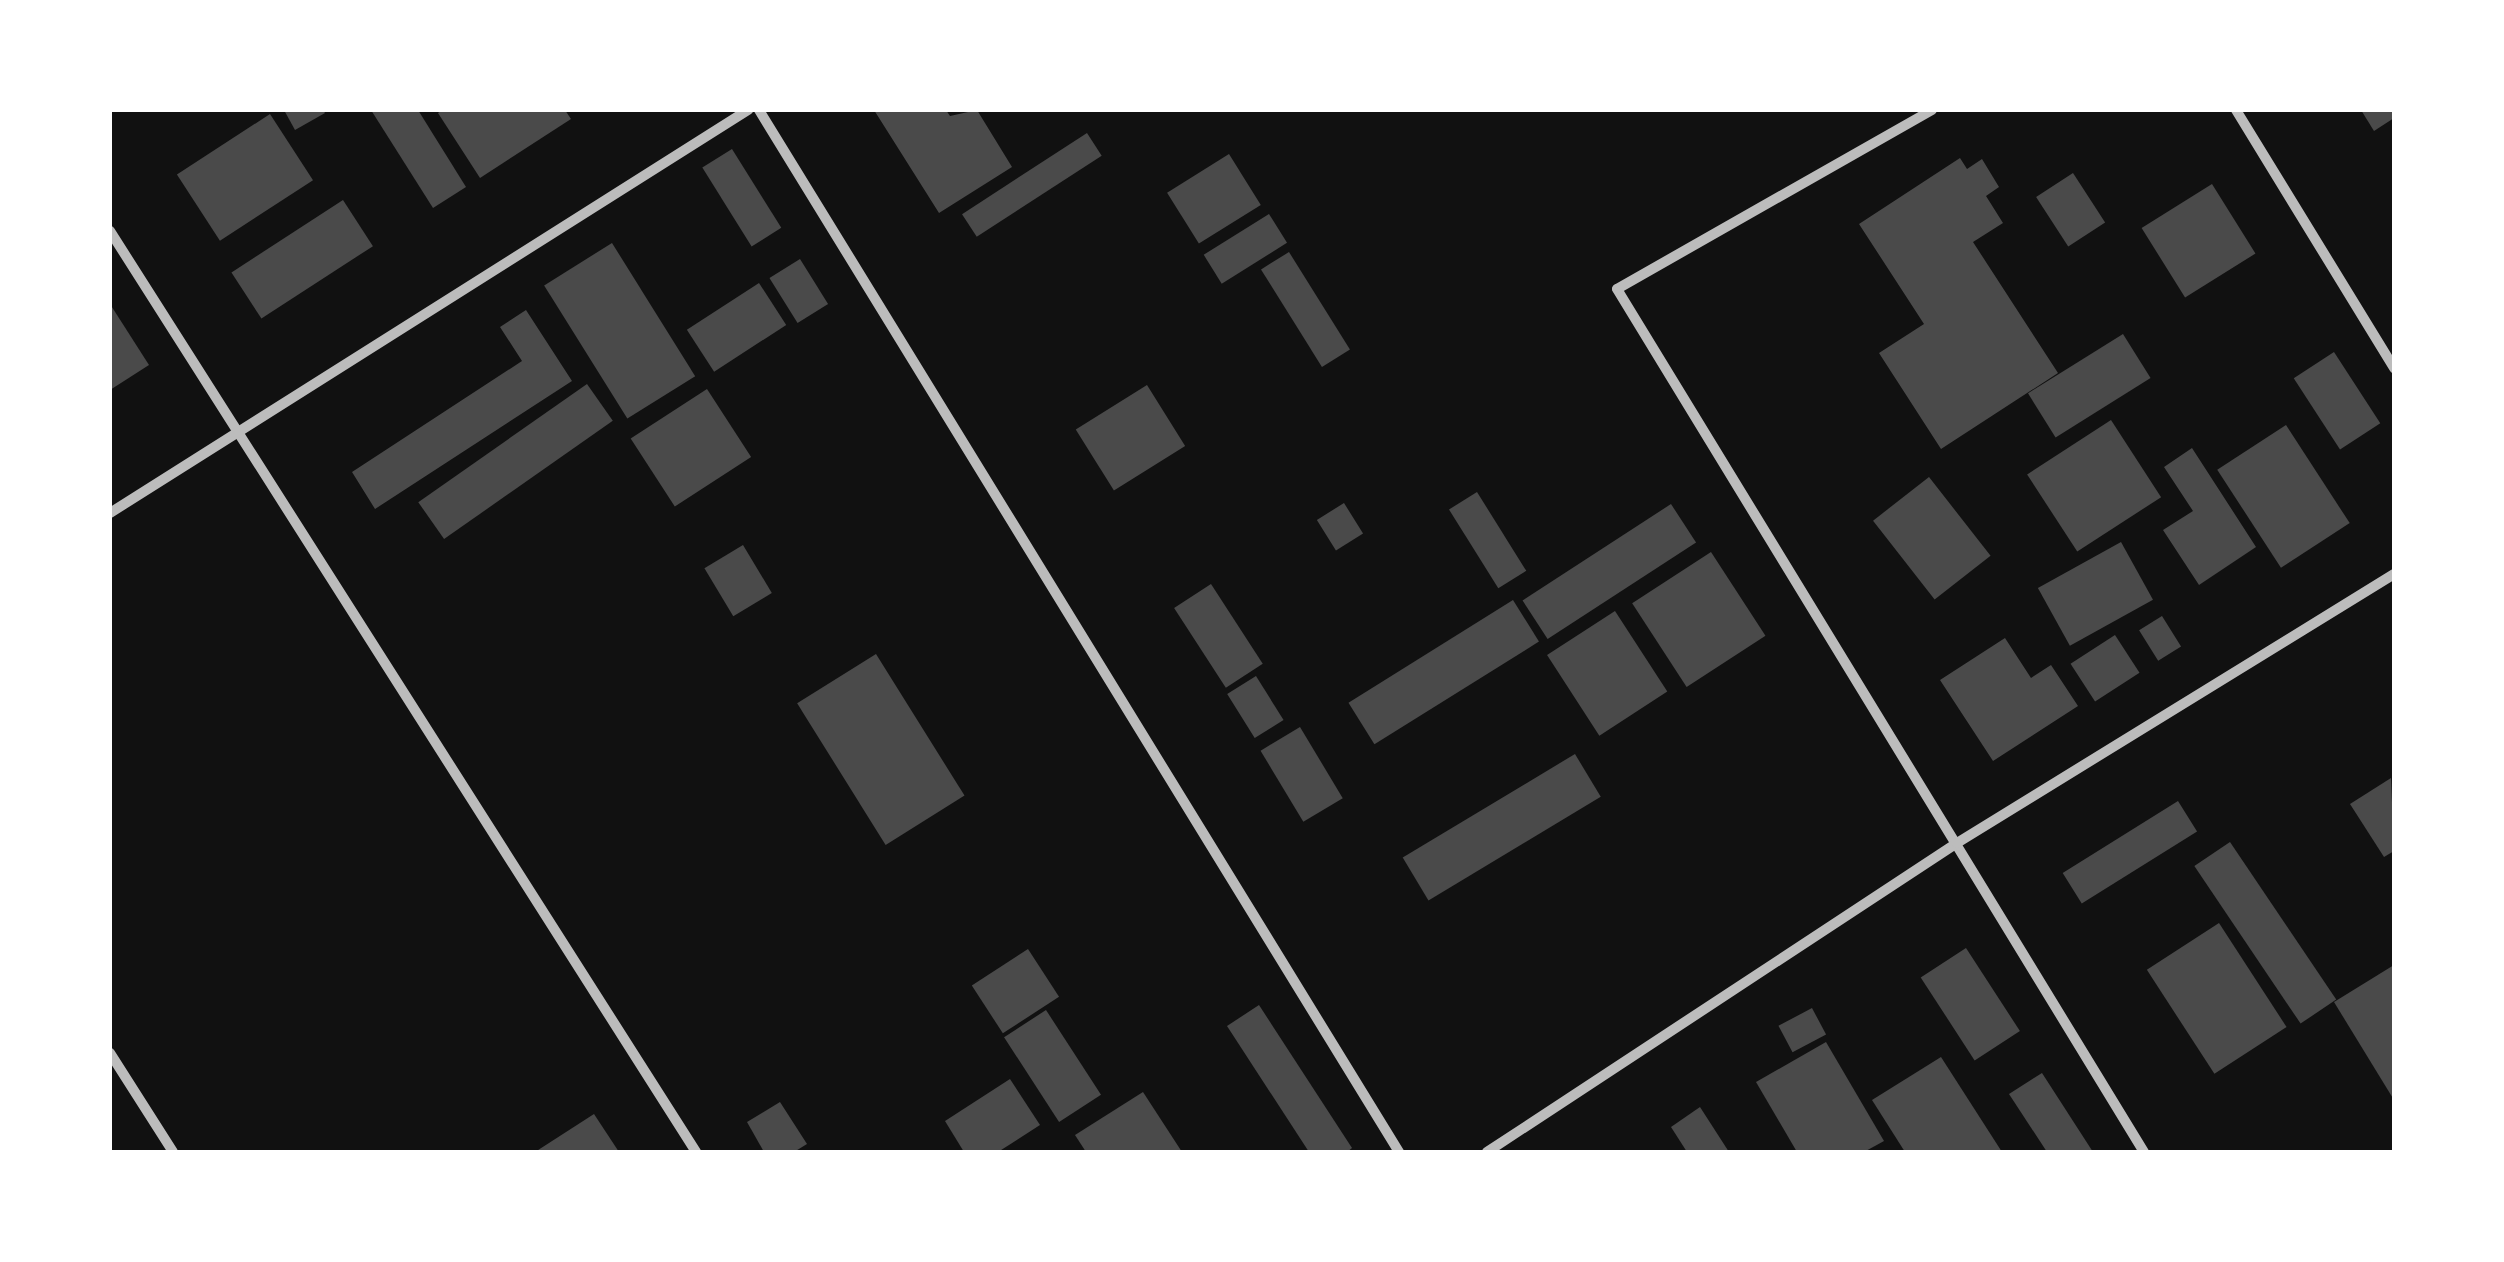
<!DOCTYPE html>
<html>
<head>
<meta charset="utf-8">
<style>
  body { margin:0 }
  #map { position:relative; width:2504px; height:1262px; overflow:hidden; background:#111; font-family:"Times New Roman",serif }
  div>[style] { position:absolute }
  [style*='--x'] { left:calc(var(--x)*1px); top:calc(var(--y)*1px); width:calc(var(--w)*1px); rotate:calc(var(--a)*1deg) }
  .building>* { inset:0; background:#4a4a4a; transform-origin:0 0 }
  .minor>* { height:10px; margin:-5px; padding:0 5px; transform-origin:5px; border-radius:5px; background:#bcbcbc }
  span { translate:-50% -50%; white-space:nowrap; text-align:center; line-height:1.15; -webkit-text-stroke:9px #fff; paint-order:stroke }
  .frame { position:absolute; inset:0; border:112px solid #fff; pointer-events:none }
</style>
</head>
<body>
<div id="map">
  <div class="building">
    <div style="clip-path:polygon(284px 110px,323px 110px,325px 113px,295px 130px)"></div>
    <div style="clip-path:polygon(371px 110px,418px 110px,466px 187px,433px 208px)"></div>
    <div style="clip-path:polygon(442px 110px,565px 110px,571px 119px,480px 178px,438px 113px)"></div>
    <div style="clip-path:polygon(874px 110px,946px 110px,950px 116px,977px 110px,1012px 167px,939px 213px)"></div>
    <div style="clip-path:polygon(2361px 110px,2394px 110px,2394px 118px,2374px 131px)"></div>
    <div style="left:270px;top:114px;width:79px;height:111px;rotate:57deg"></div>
    <div style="left:1087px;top:133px;width:27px;height:149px;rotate:57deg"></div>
    <div style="left:732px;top:149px;width:93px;height:35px;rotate:58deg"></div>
    <div style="left:1229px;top:154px;width:60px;height:73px;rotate:58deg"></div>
    <div style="clip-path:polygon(1960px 158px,1967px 169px,1982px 159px,1999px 187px,1986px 196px,2003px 223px,1973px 242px,2058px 373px,1941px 449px,1879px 353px,1924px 324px,1859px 224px)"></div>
    <div style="left:2073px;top:173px;width:59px;height:44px;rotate:57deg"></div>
    <div style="left:2212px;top:184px;width:82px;height:83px;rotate:58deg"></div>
    <div style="left:343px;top:200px;width:55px;height:133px;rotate:57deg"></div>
    <div style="left:1269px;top:214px;width:34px;height:77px;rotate:58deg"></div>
    <div style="left:612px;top:243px;width:157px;height:80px;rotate:58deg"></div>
    <div style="left:1289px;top:252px;width:115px;height:33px;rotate:58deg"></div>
    <div style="left:800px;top:259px;width:53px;height:36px;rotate:58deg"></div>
    <div style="left:759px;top:283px;width:50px;height:86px;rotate:57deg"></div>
    <div style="clip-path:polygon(110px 304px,149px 365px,110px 390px)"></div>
    <div style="clip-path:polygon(526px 310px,572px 381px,375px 509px,352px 472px,522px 361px,500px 327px)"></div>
    <div style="left:2123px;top:334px;width:52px;height:112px;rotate:58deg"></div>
    <div style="left:2334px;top:352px;width:85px;height:48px;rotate:57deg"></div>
    <div style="left:587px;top:384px;width:45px;height:206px;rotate:55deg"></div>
    <div style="left:1147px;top:385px;width:72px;height:84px;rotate:58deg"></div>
    <div style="left:707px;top:389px;width:81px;height:91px;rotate:57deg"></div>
    <div style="left:2111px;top:420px;width:92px;height:100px;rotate:57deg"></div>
    <div style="left:2286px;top:425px;width:117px;height:82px;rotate:57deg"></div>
    <div style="clip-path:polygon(2192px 448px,2256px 547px,2199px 585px,2163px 530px,2193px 511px,2164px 467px)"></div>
    <div style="left:1929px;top:477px;width:100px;height:71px;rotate:52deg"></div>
    <div style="left:1477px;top:492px;width:93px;height:33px;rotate:58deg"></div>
    <div style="left:1344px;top:503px;width:36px;height:32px;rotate:58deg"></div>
    <div style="left:1671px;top:504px;width:46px;height:177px;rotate:57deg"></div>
    <div style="left:2121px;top:542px;width:66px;height:95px;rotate:61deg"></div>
    <div style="left:743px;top:545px;width:56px;height:45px;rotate:59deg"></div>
    <div style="left:1711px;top:552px;width:100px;height:94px;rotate:57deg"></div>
    <div style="left:1211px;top:584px;width:95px;height:44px;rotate:57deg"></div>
    <div style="left:1513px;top:600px;width:49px;height:194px;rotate:58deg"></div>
    <div style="left:1615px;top:611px;width:96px;height:81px;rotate:57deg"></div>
    <div style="left:2162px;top:616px;width:36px;height:27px;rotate:58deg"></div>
    <div style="left:2115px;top:635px;width:45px;height:53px;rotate:57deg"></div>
    <div style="clip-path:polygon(2005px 638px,2031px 678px,2051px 665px,2078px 706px,1993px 761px,1940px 680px)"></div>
    <div style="left:876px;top:654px;width:167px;height:93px;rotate:58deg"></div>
    <div style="left:1256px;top:676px;width:52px;height:34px;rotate:58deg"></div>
    <div style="left:1300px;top:727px;width:83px;height:46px;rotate:59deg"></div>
    <div style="left:1575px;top:754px;width:50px;height:201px;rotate:59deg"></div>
    <div style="clip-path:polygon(2391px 778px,2394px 851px,2384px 857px,2350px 804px)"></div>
    <div style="left:2178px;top:801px;width:36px;height:136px;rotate:58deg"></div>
    <div style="left:2230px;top:842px;width:190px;height:43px;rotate:56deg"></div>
    <div style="left:2219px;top:923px;width:124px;height:86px;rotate:57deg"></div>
    <div style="left:1966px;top:948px;width:99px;height:54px;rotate:57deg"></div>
    <div style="left:1028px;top:949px;width:57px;height:67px;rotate:57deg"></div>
    <div style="clip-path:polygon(2394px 965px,2394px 1100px,2334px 1002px)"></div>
    <div style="clip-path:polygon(1259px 1005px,1352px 1148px,1347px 1152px,1309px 1152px,1227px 1026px)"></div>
    <div style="left:1812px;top:1008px;width:30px;height:38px;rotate:62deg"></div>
    <div style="left:1046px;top:1010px;width:101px;height:50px;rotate:57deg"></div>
    <div style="clip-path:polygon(1826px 1042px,1884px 1141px,1864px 1152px,1797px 1152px,1756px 1082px)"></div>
    <div style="clip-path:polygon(1941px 1057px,2002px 1152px,1905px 1152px,1872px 1100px)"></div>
    <div style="clip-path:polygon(2042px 1073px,2093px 1152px,2047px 1152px,2009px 1094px)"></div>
    <div style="clip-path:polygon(1010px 1079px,1040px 1125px,998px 1152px,964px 1152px,945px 1121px)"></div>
    <div style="clip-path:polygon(1143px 1092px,1182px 1152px,1086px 1152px,1075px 1135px)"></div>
    <div style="clip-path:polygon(780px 1102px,807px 1144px,794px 1152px,764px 1152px,747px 1122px)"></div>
    <div style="clip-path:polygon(1700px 1107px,1729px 1152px,1687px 1152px,1671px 1127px)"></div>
    <div style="clip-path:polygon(594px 1114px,619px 1152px,535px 1152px)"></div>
  </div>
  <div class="minor">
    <div style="--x:759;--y:110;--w:1223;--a:58.44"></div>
    <div style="--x:1932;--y:110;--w:362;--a:150.4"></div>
    <div style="--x:1617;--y:289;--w:1011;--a:58.59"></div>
    <div style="--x:2236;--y:110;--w:303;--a:58.5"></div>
    <div style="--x:110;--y:231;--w:1092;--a:57.53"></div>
    <div style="--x:110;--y:513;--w:755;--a:-32.28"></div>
    <div style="--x:110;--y:1053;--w:117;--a:57.5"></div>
    <div style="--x:1487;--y:1152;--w:562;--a:-33.32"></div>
    <div style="--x:1957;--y:843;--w:513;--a:-31.61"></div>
  </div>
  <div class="frame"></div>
</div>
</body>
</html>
